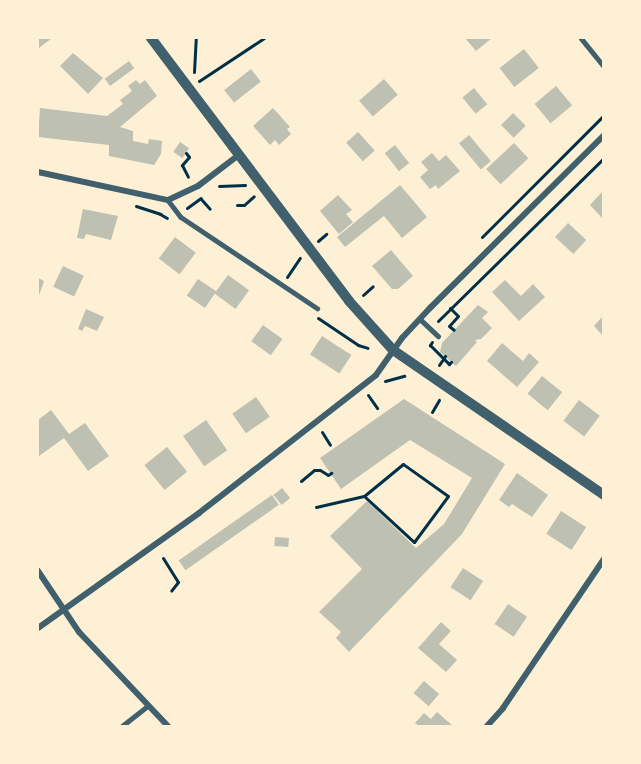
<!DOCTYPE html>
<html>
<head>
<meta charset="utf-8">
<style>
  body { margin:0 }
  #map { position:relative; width:641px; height:764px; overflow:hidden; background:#fdf0d5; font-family:Figtree,sans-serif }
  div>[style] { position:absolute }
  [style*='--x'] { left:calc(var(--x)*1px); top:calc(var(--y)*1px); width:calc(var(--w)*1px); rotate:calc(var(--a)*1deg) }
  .building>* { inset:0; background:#bec0b2; transform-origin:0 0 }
  .path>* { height:3px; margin:-1.5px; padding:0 1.5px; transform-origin:1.5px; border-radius:1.5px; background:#003049 }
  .service>* { height:4.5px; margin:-2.25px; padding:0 2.25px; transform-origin:2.25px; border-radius:2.25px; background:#3f606c }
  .minor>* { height:6px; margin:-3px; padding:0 3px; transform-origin:3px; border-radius:3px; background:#3f606c }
  .tertiary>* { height:10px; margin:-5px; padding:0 5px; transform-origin:5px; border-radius:5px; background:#3f606c }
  span { translate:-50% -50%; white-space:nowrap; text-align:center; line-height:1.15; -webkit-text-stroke:5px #fdf0d5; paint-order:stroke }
  .frame { position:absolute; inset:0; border:39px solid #fdf0d5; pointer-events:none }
</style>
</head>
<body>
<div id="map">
  <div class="building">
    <div style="clip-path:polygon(38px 38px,52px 38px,39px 48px)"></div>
    <div style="clip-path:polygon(465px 38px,492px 38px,476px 51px)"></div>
    <div style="left:524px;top:49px;width:24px;height:31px;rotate:52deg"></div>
    <div style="clip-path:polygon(73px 53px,103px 78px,88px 94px,60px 66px)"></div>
    <div style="left:129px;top:61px;width:9px;height:30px;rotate:54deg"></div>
    <div style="left:251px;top:69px;width:16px;height:34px;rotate:52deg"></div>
    <div style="left:384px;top:79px;width:21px;height:33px;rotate:49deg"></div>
    <div style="clip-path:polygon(136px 80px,140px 84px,145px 80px,157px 96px,120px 127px,133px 131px,133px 141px,148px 144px,149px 139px,162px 141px,161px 154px,154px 165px,109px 156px,109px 145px,38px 137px,40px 108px,107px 116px,123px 104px,120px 100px,132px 91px,128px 86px)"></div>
    <div style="left:556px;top:86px;width:25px;height:28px;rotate:50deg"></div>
    <div style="left:474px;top:88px;width:21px;height:15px;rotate:51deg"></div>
    <div style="clip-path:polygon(273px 108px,290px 127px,287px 129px,291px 134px,279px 145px,275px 140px,270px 145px,253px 126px)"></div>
    <div style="left:513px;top:113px;width:18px;height:17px;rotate:45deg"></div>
    <div style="left:358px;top:132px;width:25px;height:16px;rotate:48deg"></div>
    <div style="left:469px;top:135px;width:34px;height:13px;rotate:50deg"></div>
    <div style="left:180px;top:142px;width:11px;height:12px;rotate:34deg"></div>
    <div style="left:514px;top:143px;width:21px;height:38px;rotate:47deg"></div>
    <div style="left:395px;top:145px;width:23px;height:13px;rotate:52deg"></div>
    <div style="clip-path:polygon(432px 153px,439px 161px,446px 155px,460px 171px,438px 189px,436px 185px,430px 189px,420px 177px,428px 170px,421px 162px)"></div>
    <div style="clip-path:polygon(400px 185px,427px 217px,402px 238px,384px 216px,345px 247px,337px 237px)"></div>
    <div style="clip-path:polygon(603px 191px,603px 219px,590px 205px)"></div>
    <div style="clip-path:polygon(338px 195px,352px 210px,346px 214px,353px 222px,339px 234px,320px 211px)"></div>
    <div style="clip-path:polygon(83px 209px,118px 216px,111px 240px,86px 234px,84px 239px,77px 238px)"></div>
    <div style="left:568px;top:223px;width:25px;height:19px;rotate:43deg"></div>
    <div style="left:175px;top:237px;width:26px;height:27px;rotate:37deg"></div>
    <div style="clip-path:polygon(391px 250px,413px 276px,398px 289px,392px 289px,372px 266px)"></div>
    <div style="left:63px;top:266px;width:23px;height:23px;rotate:25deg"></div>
    <div style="left:228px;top:275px;width:26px;height:23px;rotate:36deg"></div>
    <div style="clip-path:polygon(38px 278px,44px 281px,38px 298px)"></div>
    <div style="left:198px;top:279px;width:22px;height:20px;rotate:34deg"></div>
    <div style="clip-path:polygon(505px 280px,521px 296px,533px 284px,545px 297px,519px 321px,492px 292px)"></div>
    <div style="clip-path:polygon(478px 305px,488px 312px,482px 318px,492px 328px,481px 339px,475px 340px,477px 342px,456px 366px,440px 352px,442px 343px)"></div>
    <div style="clip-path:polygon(86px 309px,104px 317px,97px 331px,85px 326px,82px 331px,78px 329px)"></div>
    <div style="clip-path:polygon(603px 316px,603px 336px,594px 326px)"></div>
    <div style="left:263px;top:325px;width:24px;height:20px;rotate:36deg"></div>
    <div style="left:322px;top:336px;width:35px;height:22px;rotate:33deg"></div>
    <div style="clip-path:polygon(502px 343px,523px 361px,529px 353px,539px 362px,517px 387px,487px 361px)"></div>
    <div style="left:542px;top:376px;width:26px;height:23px;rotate:39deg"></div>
    <div style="left:256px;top:397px;width:24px;height:29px;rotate:55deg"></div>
    <div style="clip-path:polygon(404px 399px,505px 464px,462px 534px,349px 652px,336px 638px,341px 632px,319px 612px,362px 569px,330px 536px,367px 501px,416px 548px,444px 524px,472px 478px,410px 440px,341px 489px,320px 458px)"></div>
    <div style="left:579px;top:400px;width:26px;height:26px;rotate:37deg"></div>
    <div style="clip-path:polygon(51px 410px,69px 434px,85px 423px,109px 456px,88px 471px,64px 438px,39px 456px,38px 420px)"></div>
    <div style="left:206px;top:420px;width:37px;height:28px;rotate:55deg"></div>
    <div style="left:167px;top:447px;width:32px;height:29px;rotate:51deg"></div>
    <div style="clip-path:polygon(517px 473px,548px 495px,532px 517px,512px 504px,509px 507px,499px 500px)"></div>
    <div style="left:282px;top:488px;width:13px;height:11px;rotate:51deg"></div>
    <div style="left:272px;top:495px;width:12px;height:114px;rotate:55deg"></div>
    <div style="left:561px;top:511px;width:30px;height:27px;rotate:33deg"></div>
    <div style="left:275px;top:537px;width:14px;height:9px;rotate:4deg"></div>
    <div style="left:463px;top:568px;width:24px;height:23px;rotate:33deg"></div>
    <div style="left:508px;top:604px;width:23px;height:24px;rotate:34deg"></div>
    <div style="clip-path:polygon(441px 622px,451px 631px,439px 644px,457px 660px,446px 672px,418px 648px)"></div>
    <div style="left:424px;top:681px;width:20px;height:16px;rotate:41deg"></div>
    <div style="clip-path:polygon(437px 712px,453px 726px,419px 726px,415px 723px,424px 713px,431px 719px)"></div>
  </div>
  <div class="path">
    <div style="--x:194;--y:72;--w:34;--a:-87"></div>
    <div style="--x:199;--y:81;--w:78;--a:-33.5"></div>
    <div style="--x:186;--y:153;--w:5;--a:53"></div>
    <div style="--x:189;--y:157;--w:11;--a:131"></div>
    <div style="--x:182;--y:165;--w:13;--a:63"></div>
    <div style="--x:219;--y:186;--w:26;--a:-2"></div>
    <div style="--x:201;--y:199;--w:13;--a:48"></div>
    <div style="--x:237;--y:205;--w:7;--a:0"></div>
    <div style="--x:244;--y:205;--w:13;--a:-42"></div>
    <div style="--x:136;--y:206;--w:26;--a:18"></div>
    <div style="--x:187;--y:208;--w:17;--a:-36"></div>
    <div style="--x:160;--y:214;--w:8;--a:30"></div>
    <div style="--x:482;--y:237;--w:173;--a:-45"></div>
    <div style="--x:318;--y:241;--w:11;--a:-41"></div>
    <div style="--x:287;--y:277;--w:23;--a:-56"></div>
    <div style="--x:363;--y:295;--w:13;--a:-42"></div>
    <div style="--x:450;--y:308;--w:11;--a:45"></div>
    <div style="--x:458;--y:316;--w:13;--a:132"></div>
    <div style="--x:449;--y:326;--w:6;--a:39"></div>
    <div style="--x:318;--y:318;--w:48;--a:34"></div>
    <div style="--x:358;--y:345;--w:10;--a:17"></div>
    <div style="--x:438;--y:321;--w:233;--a:-44.5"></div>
    <div style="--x:432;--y:342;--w:4;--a:124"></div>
    <div style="--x:430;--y:345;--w:27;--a:45"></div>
    <div style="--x:449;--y:364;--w:3;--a:-45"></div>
    <div style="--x:439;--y:365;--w:11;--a:-56"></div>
    <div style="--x:385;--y:381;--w:20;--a:-15"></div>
    <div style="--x:368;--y:395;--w:16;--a:55"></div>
    <div style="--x:432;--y:412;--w:14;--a:-60"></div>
    <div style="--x:322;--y:432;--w:15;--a:58"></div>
    <div style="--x:301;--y:481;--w:17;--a:-40"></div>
    <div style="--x:314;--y:470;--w:6;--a:0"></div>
    <div style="--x:320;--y:470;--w:9;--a:32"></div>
    <div style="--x:328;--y:475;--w:4;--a:-34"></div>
    <div style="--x:316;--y:507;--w:49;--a:-12.9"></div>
    <div style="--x:364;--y:496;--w:68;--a:42.6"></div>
    <div style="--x:414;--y:542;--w:57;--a:-53.5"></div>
    <div style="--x:448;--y:496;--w:55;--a:-144.6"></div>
    <div style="--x:403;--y:464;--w:50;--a:140.6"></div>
    <div style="--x:163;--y:558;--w:28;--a:58"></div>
    <div style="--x:178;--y:582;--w:11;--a:128"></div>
  </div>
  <div class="service">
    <div style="--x:581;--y:38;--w:36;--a:51"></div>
    <div style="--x:168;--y:200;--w:21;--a:53"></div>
    <div style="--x:181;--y:217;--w:164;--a:33.8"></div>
    <div style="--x:420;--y:319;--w:25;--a:43"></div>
    <div style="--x:122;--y:726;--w:33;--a:-38"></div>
  </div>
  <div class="minor">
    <div style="--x:38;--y:172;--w:133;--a:12.2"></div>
    <div style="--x:168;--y:200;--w:33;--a:-25"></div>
    <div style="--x:198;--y:186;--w:53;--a:-37.3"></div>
    <div style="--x:38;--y:571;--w:73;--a:56.1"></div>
    <div style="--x:79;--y:632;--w:129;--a:46.6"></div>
    <div style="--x:38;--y:628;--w:198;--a:-35.5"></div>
    <div style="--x:199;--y:513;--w:224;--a:-37.9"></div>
    <div style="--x:376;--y:375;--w:45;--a:-54.9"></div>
    <div style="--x:402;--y:338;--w:41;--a:-47"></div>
    <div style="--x:430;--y:308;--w:245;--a:-44.8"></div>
    <div style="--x:487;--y:726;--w:24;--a:-48"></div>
    <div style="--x:503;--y:708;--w:180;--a:-55.9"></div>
  </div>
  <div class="tertiary">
    <div style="--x:151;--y:38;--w:329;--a:53"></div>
    <div style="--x:349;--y:301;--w:66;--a:48.1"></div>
    <div style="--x:393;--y:350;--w:256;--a:34.5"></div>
  </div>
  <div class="frame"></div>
</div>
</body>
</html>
